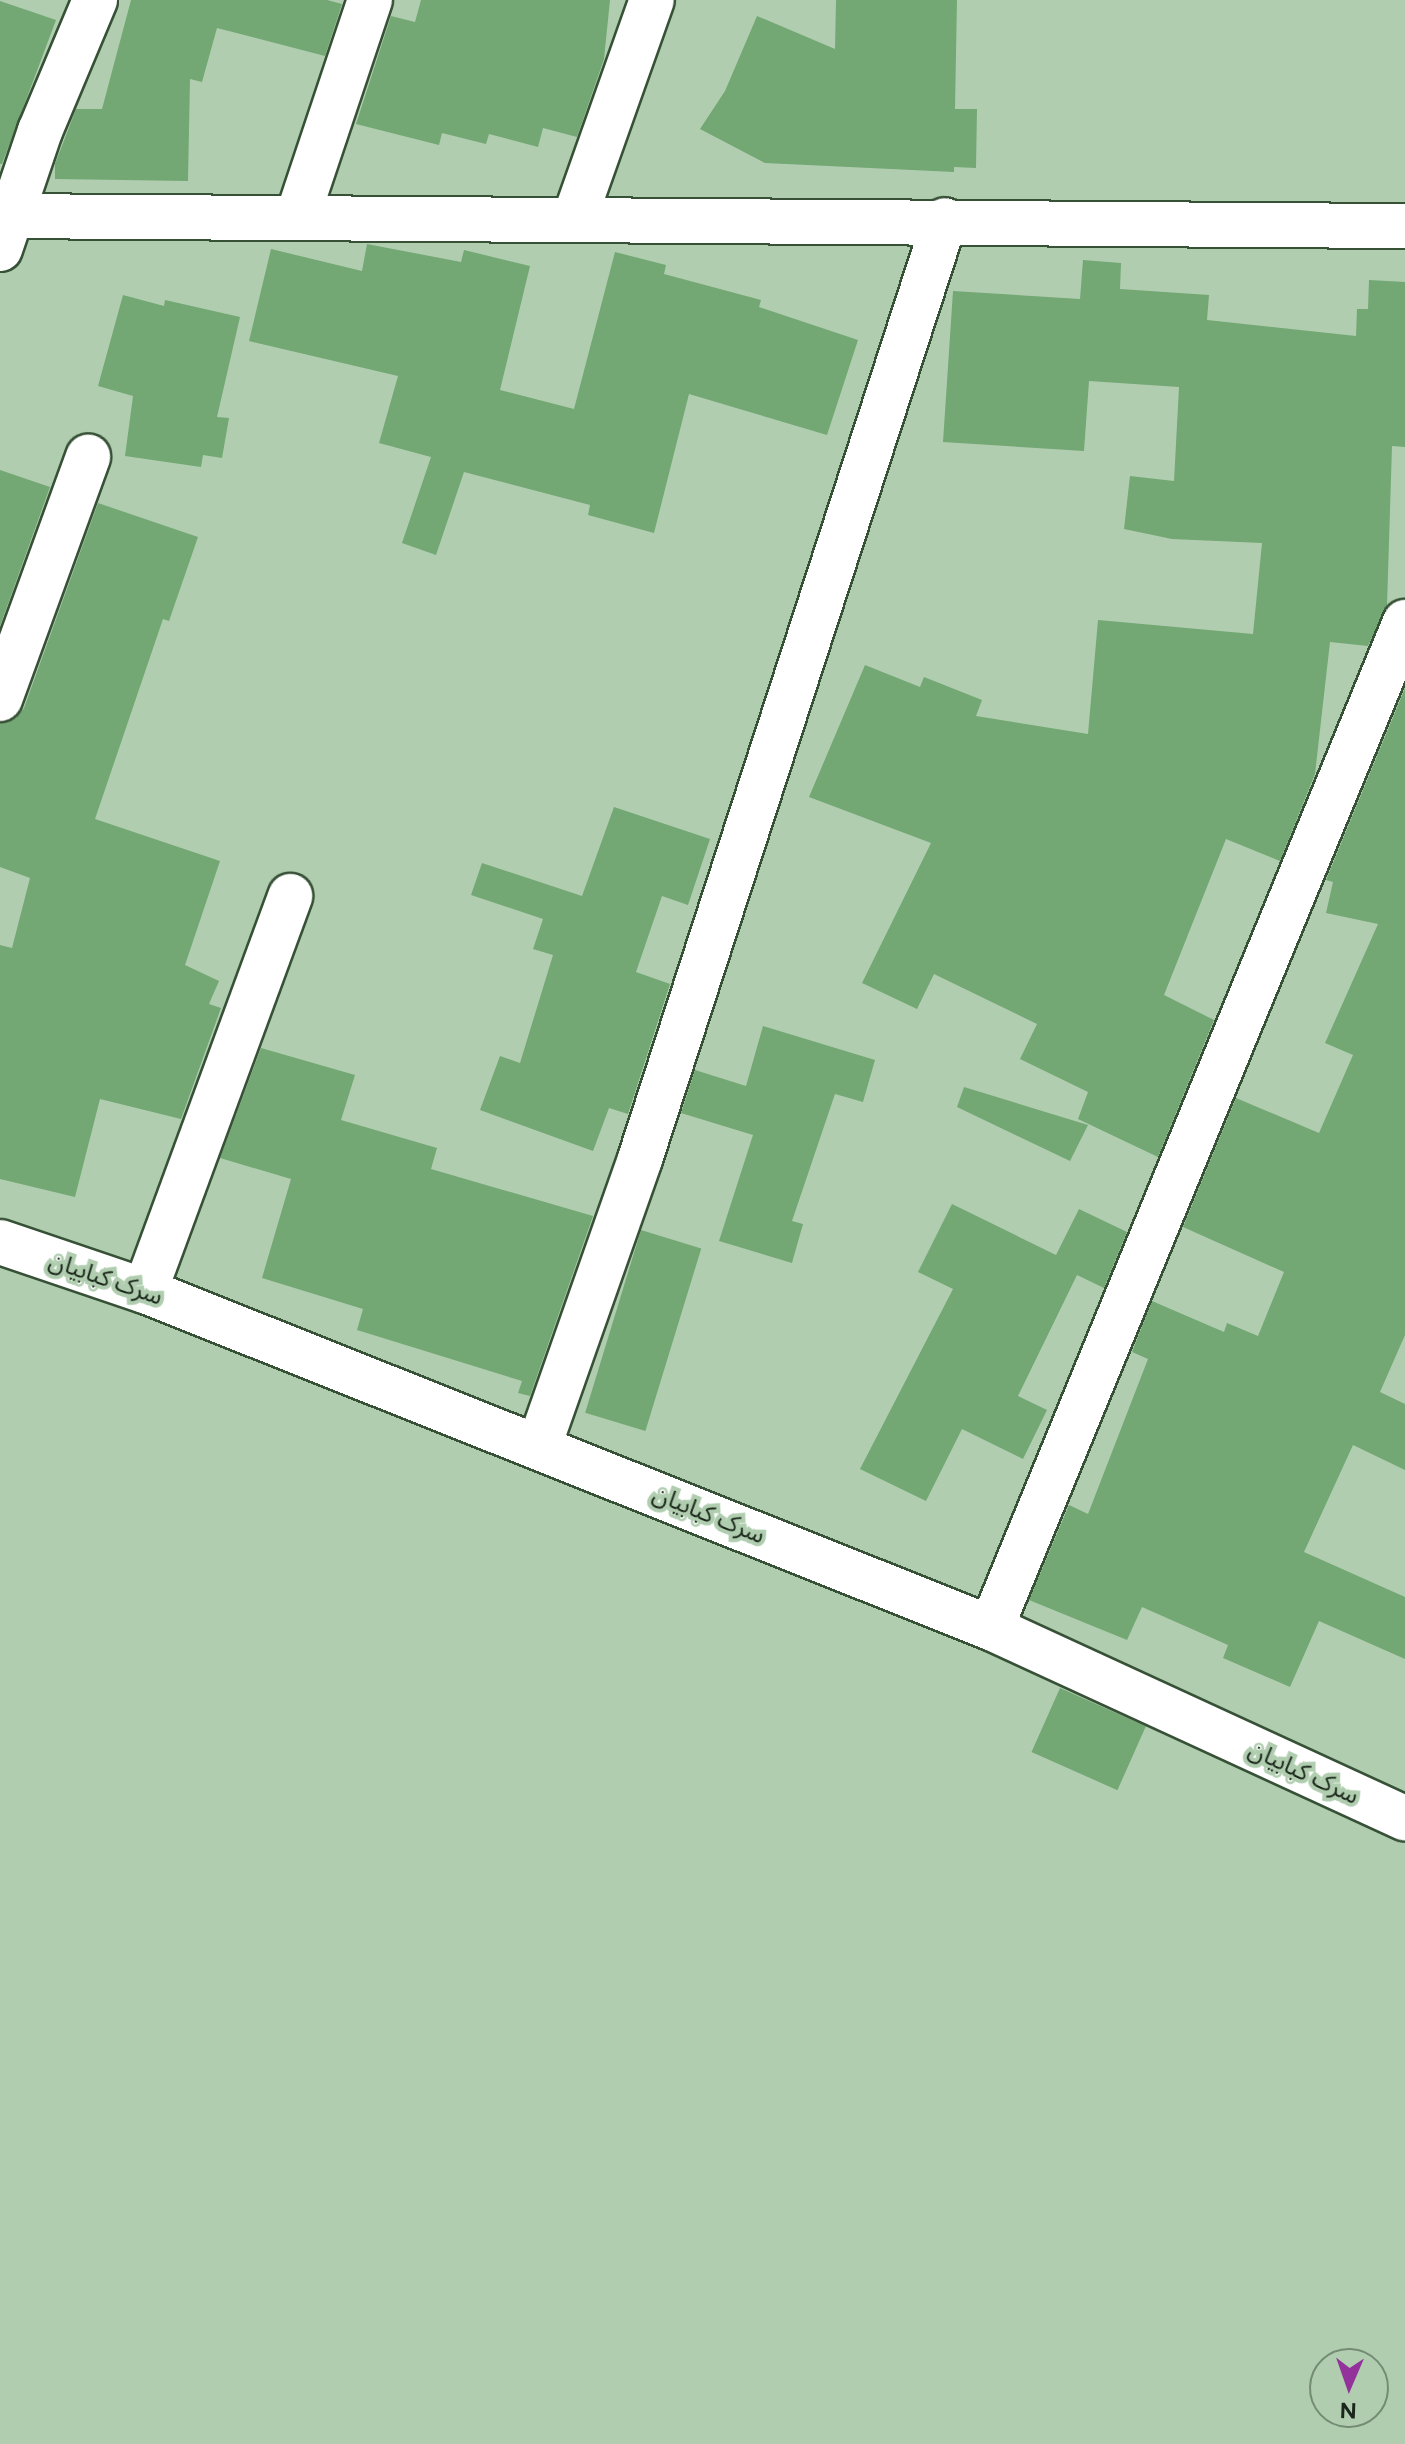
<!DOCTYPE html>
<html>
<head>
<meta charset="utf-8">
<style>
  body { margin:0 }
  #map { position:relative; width:1405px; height:2444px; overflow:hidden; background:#b0ceaf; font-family:Figtree,"Noto Sans Arabic",sans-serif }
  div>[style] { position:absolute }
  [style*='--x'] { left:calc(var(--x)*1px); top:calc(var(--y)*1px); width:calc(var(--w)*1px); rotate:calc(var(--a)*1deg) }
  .building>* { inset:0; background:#73a774; transform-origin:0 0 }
  .roads { filter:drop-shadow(2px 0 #375137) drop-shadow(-2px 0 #375137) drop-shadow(0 2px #375137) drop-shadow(0 -2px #375137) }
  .minor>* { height:44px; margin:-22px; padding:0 22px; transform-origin:22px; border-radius:22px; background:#fff }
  span { translate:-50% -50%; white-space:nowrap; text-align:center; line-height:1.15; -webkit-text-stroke:8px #b0ceaf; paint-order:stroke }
  .street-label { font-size:24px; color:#1b271b }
  .north { position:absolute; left:1309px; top:2348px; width:80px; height:80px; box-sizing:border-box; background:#b0ceaf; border:2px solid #748b74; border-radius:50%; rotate:182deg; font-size:22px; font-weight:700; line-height:32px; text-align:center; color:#1b271b }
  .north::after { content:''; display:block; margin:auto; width:28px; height:36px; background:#92329a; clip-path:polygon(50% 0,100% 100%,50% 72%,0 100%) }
</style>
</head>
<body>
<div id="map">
  <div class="building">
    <div style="clip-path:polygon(131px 0,327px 0,342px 4px,325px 56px,217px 28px,202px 82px,190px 79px,188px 181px,55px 179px,55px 164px,76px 109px,102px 109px)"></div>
    <div style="clip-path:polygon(421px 0,610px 0,604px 59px,577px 137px,543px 128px,538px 147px,489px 134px,486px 144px,442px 133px,439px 145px,356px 124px,391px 16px,415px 22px)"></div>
    <div style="clip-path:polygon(836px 0,957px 0,955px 109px,977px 109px,976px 168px,954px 167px,954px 172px,765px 163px,700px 129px,725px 91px,757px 16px,835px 49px)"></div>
    <div style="clip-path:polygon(0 1px,56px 20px,2px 164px,0 164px)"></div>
    <div style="clip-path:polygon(367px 244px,461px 262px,464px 250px,530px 266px,500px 390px,574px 409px,615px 252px,666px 265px,664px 274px,761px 300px,759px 307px,858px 340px,827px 435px,689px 394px,654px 533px,588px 515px,590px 505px,464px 472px,436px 555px,402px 543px,431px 457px,379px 443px,398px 376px,249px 341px,271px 249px,362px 271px)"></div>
    <div style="clip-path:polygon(1083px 260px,1121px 263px,1120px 289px,1209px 295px,1207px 320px,1356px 336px,1357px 309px,1368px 309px,1369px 280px,1405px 282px,1405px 447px,1392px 446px,1387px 606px,1368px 646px,1330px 642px,1315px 774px,1280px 861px,1226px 839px,1164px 995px,1214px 1020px,1158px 1157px,1078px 1119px,1088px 1092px,1020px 1059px,1037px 1024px,934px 974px,917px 1009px,862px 983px,931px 843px,809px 797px,865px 665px,920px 687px,924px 677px,982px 700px,976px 716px,1088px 734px,1098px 620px,1253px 634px,1262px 543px,1172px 539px,1124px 529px,1130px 476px,1174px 481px,1179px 387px,1089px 381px,1084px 451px,943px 442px,953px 291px,1080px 299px)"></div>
    <div style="clip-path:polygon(123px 295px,164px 306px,165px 300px,240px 317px,217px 417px,229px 418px,222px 458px,203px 455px,201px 467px,125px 456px,133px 396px,98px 386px)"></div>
    <div style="clip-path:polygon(0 470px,50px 487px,0 626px)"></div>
    <div style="clip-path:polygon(98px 503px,198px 537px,169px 621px,163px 619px,95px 819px,220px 861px,185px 965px,219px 981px,209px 1004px,221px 1008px,181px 1119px,100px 1099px,75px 1197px,0 1179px,0 945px,12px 948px,30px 878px,0 867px,0 723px,15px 719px,24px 708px)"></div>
    <div style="clip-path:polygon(1405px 688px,1405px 1335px,1380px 1392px,1405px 1404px,1405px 1470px,1353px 1445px,1304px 1552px,1405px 1597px,1405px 1659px,1319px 1621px,1290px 1687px,1223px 1658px,1228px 1645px,1142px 1607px,1127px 1640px,1029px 1600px,1069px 1505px,1088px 1514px,1148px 1359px,1132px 1352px,1152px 1301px,1224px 1332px,1227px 1323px,1258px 1336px,1284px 1272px,1183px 1227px,1236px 1098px,1319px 1133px,1353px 1055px,1325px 1043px,1378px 924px,1326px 913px,1333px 882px,1326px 880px)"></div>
    <div style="clip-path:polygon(614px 807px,710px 839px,688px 905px,662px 896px,636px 972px,670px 984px,628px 1114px,609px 1108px,593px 1151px,480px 1110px,500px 1056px,520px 1063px,553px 955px,533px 949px,543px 919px,471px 895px,482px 863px,582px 896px)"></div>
    <div style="clip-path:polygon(763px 1026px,875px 1060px,863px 1102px,835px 1094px,792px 1221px,803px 1224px,792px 1263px,719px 1241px,753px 1135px,681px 1113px,695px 1070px,746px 1086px)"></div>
    <div style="clip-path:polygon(261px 1048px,355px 1075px,341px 1120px,437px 1148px,431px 1169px,593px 1216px,530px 1396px,518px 1393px,522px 1381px,357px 1330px,363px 1309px,262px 1278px,291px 1179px,220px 1158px)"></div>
    <div style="clip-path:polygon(964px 1087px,1088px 1125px,1070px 1161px,957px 1107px)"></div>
    <div style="clip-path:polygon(952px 1204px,1056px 1255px,1079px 1209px,1127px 1232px,1104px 1288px,1077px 1275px,1018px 1396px,1047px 1410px,1023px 1459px,962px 1429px,926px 1501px,860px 1469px,953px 1289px,918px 1272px)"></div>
    <div style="left:641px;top:1230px;width:63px;height:191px;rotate:17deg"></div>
    <div style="left:1060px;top:1688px;width:94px;height:70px;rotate:24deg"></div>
  </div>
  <div class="roads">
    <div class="minor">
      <div style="--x:298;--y:215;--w:227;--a:-71.5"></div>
      <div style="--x:0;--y:216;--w:1405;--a:0.41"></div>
      <div style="--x:575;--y:217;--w:230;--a:-70.5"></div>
      <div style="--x:0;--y:249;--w:125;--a:-71.3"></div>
      <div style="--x:40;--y:131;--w:142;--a:-67.2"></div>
      <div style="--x:0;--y:699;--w:258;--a:-70"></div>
      <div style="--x:0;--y:1242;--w:153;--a:18.7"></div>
      <div style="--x:145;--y:1291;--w:911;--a:21.72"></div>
      <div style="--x:991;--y:1628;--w:456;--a:24.7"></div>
      <div style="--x:145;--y:1291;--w:421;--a:-69.8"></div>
      <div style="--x:539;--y:1446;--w:304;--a:-70.6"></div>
      <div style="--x:640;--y:1159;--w:987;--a:-72.01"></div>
      <div style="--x:991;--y:1628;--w:1088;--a:-67.63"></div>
    </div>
  </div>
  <div class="street-label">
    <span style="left:106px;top:1278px;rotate:19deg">سرک کبابیان</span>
    <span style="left:709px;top:1514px;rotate:22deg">سرک کبابیان</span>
    <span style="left:1304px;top:1772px;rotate:25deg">سرک کبابیان</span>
  </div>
  <div class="north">N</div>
</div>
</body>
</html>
